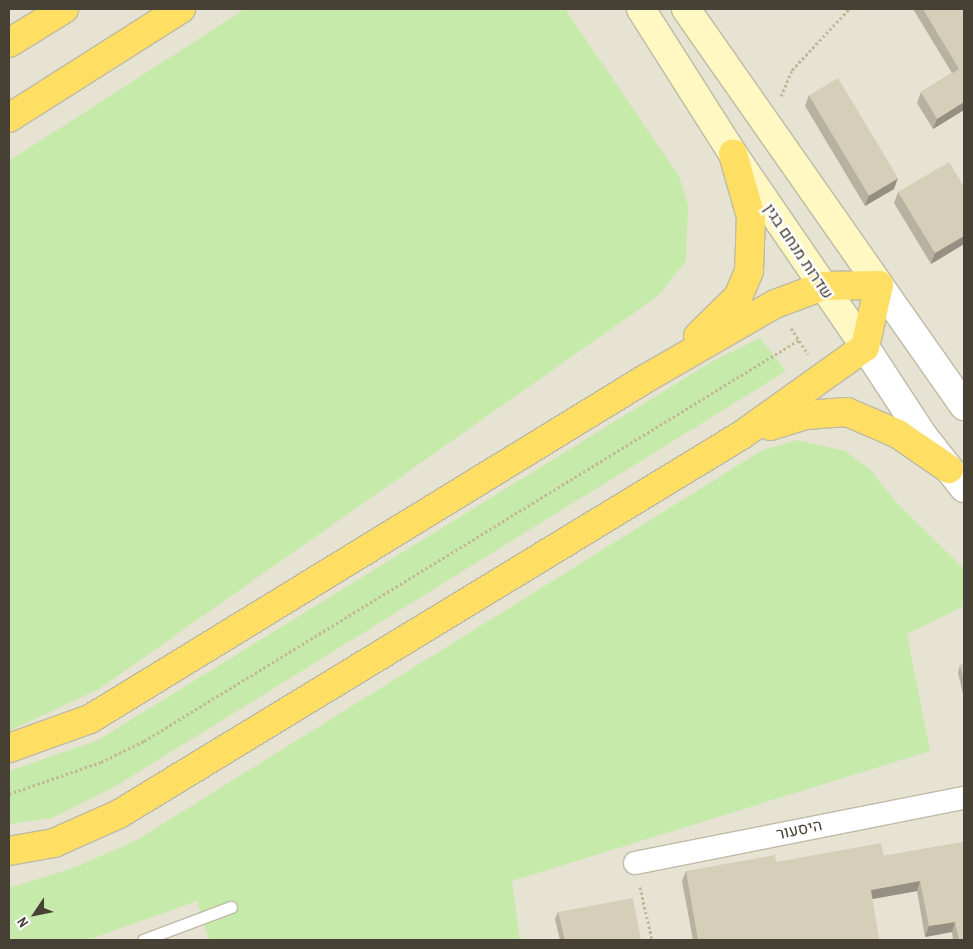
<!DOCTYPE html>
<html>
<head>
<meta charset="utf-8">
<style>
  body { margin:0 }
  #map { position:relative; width:973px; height:949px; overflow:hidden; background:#f3f1e4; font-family:"Archivo Narrow",Heebo,sans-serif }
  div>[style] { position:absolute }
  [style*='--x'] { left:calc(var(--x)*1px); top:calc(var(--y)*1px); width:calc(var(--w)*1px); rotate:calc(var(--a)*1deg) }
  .residential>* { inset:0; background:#e7e3d2; transform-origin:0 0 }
  .green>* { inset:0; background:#c5eaaa }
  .path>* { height:3px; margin-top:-1.5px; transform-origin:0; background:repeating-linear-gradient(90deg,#c2b897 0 2.5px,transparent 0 5px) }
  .roads { filter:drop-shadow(1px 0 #bfbaa6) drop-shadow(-1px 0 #bfbaa6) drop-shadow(0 1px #bfbaa6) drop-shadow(0 -1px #bfbaa6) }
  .service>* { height:11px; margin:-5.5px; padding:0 5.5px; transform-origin:5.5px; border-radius:5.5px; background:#fff }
  .minor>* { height:22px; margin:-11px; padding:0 11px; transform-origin:11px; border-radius:11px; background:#fff }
  .tertiary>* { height:28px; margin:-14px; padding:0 14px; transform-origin:14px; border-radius:14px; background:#fff }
  .secondary>* { height:28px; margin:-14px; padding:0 14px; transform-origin:14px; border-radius:14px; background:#fff8c2 }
  .motorway>* { height:28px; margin:-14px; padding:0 14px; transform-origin:14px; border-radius:14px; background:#ffdf63 }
  .wall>* { inset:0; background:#b7b19f }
  .shaded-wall>* { inset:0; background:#959082 }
  .building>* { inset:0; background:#d5ceb9; transform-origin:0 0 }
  span { translate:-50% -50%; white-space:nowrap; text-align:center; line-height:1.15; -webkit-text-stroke:5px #fff; paint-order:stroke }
  .street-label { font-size:16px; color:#464134 }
  .frame { position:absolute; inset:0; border:10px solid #464134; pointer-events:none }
  .north { position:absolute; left:10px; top:889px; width:50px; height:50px; -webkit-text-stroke:4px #fff; paint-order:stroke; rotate:236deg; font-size:14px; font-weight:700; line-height:20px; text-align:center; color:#464134 }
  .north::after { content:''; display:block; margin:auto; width:18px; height:22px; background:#464134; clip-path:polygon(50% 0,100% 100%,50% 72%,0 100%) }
</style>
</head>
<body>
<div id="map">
  <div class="residential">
    <div style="left:9px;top:9px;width:955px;height:931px"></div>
  </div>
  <div class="green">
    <div style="clip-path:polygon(245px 9px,565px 9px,679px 176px,688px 205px,686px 261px,658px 296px,99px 689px,9px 731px,9px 161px)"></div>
    <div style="clip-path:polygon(760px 338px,786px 371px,116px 786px,52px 818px,9px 824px,9px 771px,98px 740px,713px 361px)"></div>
    <div style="clip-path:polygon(796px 440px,845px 451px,870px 469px,896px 502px,964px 569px,964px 606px,907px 634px,930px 751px,512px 881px,520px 940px,209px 940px,197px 901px,88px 940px,9px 940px,9px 888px,76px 867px,137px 840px,761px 451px)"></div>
  </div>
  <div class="path">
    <div style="--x:781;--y:96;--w:28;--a:-67"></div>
    <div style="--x:792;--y:70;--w:83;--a:-46.9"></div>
    <div style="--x:791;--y:328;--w:31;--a:57"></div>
    <div style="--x:9;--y:794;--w:97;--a:-19.2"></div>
    <div style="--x:101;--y:762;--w:48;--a:-26"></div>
    <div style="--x:144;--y:741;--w:768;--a:-31.48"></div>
    <div style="--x:640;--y:887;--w:54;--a:77.2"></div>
  </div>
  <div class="roads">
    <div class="service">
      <div style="--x:143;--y:940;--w:94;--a:-20.6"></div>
    </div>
    <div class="minor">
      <div style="--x:635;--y:863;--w:335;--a:-11.2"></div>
    </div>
    <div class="tertiary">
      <div style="--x:879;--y:285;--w:148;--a:54.9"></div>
      <div style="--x:865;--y:347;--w:108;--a:56.8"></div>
      <div style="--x:924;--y:437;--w:65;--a:51.9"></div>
    </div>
    <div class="secondary">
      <div style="--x:641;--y:9;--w:172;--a:57.6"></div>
      <div style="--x:733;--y:154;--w:234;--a:55.6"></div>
      <div style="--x:686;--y:9;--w:337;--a:55"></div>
    </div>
    <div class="motorway">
      <div style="--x:9;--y:43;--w:65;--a:-31.7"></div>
      <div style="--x:9;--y:118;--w:204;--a:-32.4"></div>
      <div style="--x:698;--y:336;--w:56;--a:-44.3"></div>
      <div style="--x:738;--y:297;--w:28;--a:-67"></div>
      <div style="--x:749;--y:271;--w:54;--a:-87.9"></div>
      <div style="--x:751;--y:217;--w:66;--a:-105.9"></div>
      <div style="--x:770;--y:426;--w:38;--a:-17"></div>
      <div style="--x:806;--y:415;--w:41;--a:-4.2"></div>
      <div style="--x:847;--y:412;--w:56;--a:23.3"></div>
      <div style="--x:898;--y:434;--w:62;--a:34.5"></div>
      <div style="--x:9;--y:748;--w:86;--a:-19.7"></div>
      <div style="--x:90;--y:719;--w:651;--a:-31.49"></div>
      <div style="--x:645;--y:379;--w:150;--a:-30"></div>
      <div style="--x:775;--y:304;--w:51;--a:-20.6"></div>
      <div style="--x:823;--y:286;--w:56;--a:-1"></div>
      <div style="--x:879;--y:285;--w:64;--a:102.7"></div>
      <div style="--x:865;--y:347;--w:153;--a:144.5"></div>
      <div style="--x:740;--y:436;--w:727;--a:148.67"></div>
      <div style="--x:119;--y:814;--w:71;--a:156"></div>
      <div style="--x:54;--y:843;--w:46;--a:169.9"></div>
    </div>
  </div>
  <div class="wall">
    <div style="clip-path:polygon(913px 9px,964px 9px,964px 110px,933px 129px,917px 103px,921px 92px,952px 73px)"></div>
    <div style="clip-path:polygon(809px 95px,894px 189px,865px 206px,805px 106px)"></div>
    <div style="clip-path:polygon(964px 187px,964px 244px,931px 264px,894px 203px,898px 192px)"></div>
    <div style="clip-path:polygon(964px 664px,964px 698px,958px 673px,960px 665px)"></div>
    <div style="clip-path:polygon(964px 842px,964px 940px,953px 940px,952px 932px,925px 937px,917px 891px,872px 899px,879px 940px,693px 940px,682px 881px,686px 871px,776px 862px,884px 856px)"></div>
    <div style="clip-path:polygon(558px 912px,641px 940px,560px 940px,555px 919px)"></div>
  </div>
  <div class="shaded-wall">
    <div style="clip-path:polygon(964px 102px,964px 110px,933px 129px,937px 119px)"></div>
    <div style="clip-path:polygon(898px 178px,894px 189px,865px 206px,869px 195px)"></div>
    <div style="clip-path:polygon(964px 236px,964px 244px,931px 264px,935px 253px)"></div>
    <div style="clip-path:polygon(920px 881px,917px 891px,867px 900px,871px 890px)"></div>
    <div style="clip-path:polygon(955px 922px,952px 932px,925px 937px,929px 926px)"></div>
  </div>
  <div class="building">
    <div style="clip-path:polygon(923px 9px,964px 9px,964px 102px,937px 119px,921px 92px,959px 69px)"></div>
    <div style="left:838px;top:78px;width:117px;height:34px;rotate:59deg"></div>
    <div style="clip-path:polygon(949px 162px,964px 187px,964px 236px,935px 253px,898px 192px)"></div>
    <div style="clip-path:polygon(964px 664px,964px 680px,960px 665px)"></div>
    <div style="clip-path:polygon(964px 842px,964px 940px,959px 940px,955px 922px,929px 926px,920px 881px,871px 890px,879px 940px,698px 940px,686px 871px,775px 855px,776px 862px,881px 843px,884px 856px)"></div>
    <div style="clip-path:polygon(633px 898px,641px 940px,565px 940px,558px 912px)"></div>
  </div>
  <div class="street-label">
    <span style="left:799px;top:251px;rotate:56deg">שדרות מנחם בגין</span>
    <span style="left:799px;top:829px;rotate:-12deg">היסעור</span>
  </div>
  <div class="frame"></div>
  <div class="north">N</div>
</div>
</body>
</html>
